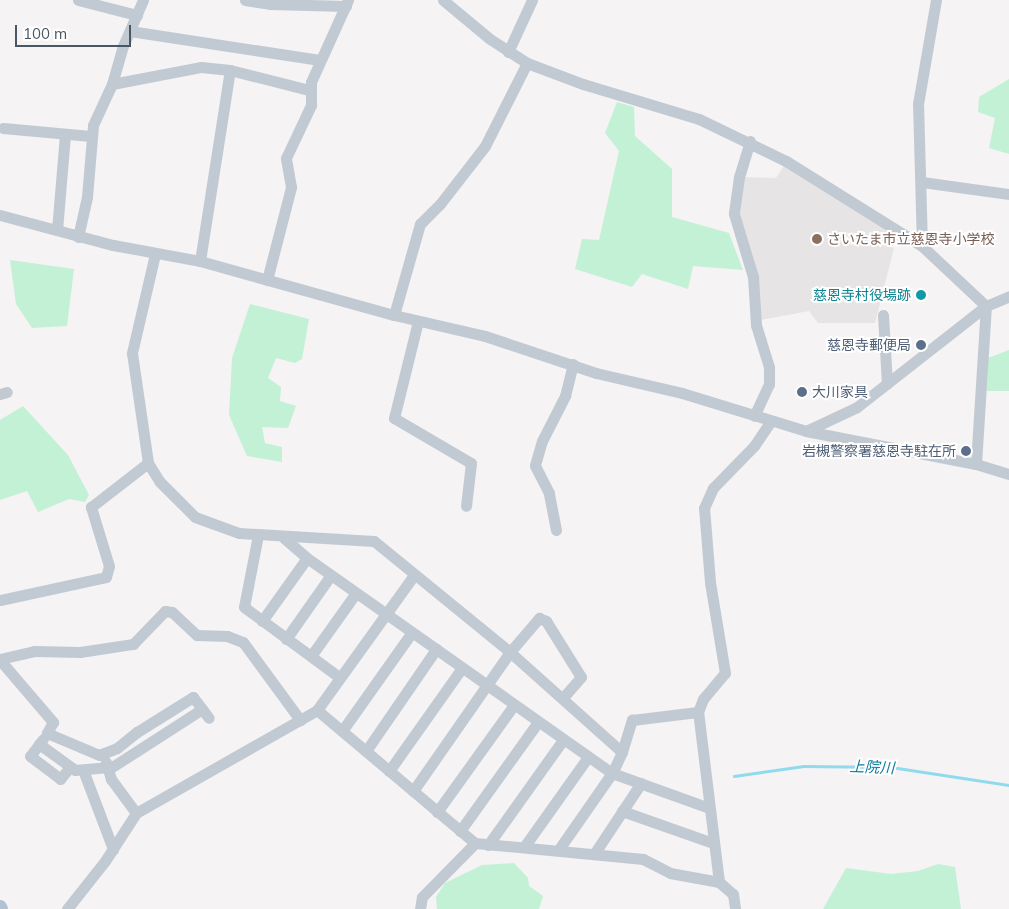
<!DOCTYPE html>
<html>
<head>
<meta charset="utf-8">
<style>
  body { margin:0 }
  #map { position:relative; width:1009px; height:909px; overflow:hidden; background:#f5f3f3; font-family:Mulish,"Noto Sans JP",sans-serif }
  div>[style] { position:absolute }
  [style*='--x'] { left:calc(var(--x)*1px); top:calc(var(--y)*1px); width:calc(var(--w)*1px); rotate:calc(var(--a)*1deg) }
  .education>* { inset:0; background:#e6e4e5 }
  .green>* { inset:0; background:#c3f1d5 }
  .stream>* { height:2.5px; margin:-1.25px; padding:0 1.25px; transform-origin:1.25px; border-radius:1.25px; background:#90daee }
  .minor>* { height:11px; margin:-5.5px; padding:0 5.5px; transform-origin:5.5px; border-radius:5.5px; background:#c1cad2 }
  .major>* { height:14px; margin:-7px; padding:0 7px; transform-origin:7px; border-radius:7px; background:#b3c2d1 }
  .dots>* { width:14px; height:14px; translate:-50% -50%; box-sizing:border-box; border:2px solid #fff; border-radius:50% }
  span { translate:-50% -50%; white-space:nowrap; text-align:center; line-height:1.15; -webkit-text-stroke:4px #fff; paint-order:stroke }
  .education-label { font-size:14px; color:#785e54 }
  .left { translate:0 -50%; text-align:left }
  .culture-label { font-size:14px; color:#0d838f }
  .right { translate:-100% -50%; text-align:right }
  .service-label { font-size:14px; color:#4e5e75 }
  .water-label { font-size:15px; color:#0c7c9b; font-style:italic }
  .scale { position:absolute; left:15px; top:25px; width:116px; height:22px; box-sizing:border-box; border:2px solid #4a5661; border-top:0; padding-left:6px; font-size:15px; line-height:18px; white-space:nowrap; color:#4a5661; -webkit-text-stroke:4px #fff; paint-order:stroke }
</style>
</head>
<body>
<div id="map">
  <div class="education">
    <div style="clip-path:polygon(785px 164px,893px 231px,889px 246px,894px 248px,875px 323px,818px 323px,809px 311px,760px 320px,737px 214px,742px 177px,776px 178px)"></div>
  </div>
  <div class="green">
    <div style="clip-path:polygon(1009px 79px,1009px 154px,989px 148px,995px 118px,978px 112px,979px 97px)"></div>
    <div style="clip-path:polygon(617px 102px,634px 107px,635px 136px,672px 169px,672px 217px,729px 233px,743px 270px,693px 266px,688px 289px,642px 274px,632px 287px,575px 269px,582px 239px,599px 240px,619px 151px,605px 133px)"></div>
    <div style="clip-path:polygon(10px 260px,74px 269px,67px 326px,32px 328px,16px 304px)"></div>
    <div style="clip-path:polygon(250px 304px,309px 319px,302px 359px,295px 363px,276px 358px,268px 378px,281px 387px,280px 401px,296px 406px,288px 428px,262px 427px,265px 443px,282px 447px,282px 462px,247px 456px,229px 415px,232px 358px)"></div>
    <div style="clip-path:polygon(1009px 350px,1009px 391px,987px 391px,988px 358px)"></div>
    <div style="clip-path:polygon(23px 406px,68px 455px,89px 495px,85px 502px,69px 499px,38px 512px,27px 491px,0 500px,0 420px)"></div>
    <div style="clip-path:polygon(514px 863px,528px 878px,529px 886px,543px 896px,539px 909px,437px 909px,436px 897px,445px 883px,482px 865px)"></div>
    <div style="clip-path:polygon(938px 864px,955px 867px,961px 909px,823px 909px,846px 868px,891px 874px,918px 871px)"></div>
  </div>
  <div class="stream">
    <div style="--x:734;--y:776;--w:70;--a:-8.2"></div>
    <div style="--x:803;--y:766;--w:88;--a:0.7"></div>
    <div style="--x:891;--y:767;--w:119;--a:8.7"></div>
  </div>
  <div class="minor">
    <div style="--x:78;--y:0;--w:61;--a:14.3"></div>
    <div style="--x:245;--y:0;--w:25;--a:9"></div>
    <div style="--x:270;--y:4;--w:76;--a:1.5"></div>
    <div style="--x:443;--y:0;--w:61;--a:39.7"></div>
    <div style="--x:490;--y:39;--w:44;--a:33"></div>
    <div style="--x:527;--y:63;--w:60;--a:20.6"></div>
    <div style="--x:583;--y:84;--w:121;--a:16.8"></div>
    <div style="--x:699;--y:119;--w:97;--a:25.8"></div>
    <div style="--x:786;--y:161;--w:160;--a:32"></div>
    <div style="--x:922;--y:246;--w:88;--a:43.2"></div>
    <div style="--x:130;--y:31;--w:192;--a:8.7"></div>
    <div style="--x:508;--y:52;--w:57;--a:-65.2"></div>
    <div style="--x:112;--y:84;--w:91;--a:-10.8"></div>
    <div style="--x:201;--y:67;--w:29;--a:6"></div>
    <div style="--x:230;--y:70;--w:81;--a:14.2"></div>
    <div style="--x:3;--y:128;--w:88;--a:5.2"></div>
    <div style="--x:750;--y:141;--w:38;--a:107"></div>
    <div style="--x:739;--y:177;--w:37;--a:98"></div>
    <div style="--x:734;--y:214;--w:66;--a:73.2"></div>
    <div style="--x:753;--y:277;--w:48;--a:86.4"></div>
    <div style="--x:756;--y:325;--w:44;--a:72.8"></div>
    <div style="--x:769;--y:367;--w:17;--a:90"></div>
    <div style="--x:769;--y:384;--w:35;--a:115"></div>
    <div style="--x:922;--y:182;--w:88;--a:7.9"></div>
    <div style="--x:0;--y:215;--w:117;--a:14.9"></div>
    <div style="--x:113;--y:245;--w:88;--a:10.4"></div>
    <div style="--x:200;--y:261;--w:201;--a:15.6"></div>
    <div style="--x:394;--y:315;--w:93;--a:13"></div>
    <div style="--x:485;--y:336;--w:117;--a:18.4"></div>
    <div style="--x:596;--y:373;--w:88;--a:13.1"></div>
    <div style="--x:682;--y:393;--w:130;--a:17"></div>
    <div style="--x:806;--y:431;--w:173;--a:11"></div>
    <div style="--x:976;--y:464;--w:34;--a:17"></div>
    <div style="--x:57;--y:230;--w:95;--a:-85.2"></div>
    <div style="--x:78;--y:237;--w:41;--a:-77.3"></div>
    <div style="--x:87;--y:197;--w:72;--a:-85.2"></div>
    <div style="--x:93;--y:125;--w:45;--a:-65.1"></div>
    <div style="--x:112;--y:84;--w:40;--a:-74"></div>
    <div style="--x:123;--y:46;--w:50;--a:-66.5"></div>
    <div style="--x:922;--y:246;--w:142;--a:-91.6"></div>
    <div style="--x:918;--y:104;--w:106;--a:-80.2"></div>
    <div style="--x:155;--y:254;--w:102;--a:103.1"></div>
    <div style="--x:132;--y:353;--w:111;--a:81.7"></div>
    <div style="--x:148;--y:463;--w:22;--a:58"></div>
    <div style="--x:160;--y:482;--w:49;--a:45"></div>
    <div style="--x:195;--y:517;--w:47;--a:20"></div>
    <div style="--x:239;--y:533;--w:135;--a:3.4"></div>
    <div style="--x:374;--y:541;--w:176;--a:39.2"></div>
    <div style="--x:510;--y:652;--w:150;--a:41.8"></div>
    <div style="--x:622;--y:752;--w:23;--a:115"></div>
    <div style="--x:612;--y:773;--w:93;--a:124.9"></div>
    <div style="--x:200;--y:261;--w:193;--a:-81.1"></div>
    <div style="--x:267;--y:280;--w:96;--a:-75.5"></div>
    <div style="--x:291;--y:187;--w:29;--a:-100"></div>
    <div style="--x:286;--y:158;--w:59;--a:-64.7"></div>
    <div style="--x:311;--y:105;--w:23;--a:-90"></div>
    <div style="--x:311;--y:82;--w:90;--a:-65.7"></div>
    <div style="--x:394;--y:315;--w:95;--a:-74.1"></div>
    <div style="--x:420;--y:224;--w:28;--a:-45"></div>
    <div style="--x:440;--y:204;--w:73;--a:-52.2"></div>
    <div style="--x:485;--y:146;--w:93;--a:-63.2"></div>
    <div style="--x:883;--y:315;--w:69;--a:86.7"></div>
    <div style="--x:418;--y:321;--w:100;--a:103.9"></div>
    <div style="--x:394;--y:418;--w:89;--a:30.3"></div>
    <div style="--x:471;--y:463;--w:43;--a:96.6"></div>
    <div style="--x:0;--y:394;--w:7;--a:-16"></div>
    <div style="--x:806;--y:431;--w:56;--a:-25.2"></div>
    <div style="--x:857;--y:407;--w:164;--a:-38.1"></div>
    <div style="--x:986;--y:306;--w:25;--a:-23"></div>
    <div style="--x:976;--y:464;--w:158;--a:-86.4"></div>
    <div style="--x:556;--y:530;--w:38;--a:-101"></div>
    <div style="--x:549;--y:493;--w:31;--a:-117"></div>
    <div style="--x:535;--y:465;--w:25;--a:-74"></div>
    <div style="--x:542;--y:441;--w:51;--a:-62.9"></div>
    <div style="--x:565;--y:396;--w:33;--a:-76"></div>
    <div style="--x:258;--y:535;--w:73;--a:101"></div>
    <div style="--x:244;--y:607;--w:118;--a:36.4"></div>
    <div style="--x:284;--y:538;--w:30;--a:41"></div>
    <div style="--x:307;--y:558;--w:373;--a:35.2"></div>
    <div style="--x:612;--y:773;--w:103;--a:19.8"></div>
    <div style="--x:0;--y:600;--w:108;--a:-12.2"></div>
    <div style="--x:106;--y:577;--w:11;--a:-75"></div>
    <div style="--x:109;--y:566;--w:62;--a:-107"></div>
    <div style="--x:91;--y:507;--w:72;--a:-37.7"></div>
    <div style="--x:262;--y:621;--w:77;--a:-54.5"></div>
    <div style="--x:286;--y:639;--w:78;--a:-54.9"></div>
    <div style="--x:311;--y:656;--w:77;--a:-54.5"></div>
    <div style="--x:0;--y:659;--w:35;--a:-13"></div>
    <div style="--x:34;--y:651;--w:46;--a:1.2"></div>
    <div style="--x:80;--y:652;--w:54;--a:-8.6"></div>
    <div style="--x:133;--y:644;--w:46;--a:-45.9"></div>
    <div style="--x:165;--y:611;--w:7;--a:8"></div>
    <div style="--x:172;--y:612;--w:34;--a:43"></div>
    <div style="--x:197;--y:635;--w:30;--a:2"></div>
    <div style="--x:227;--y:636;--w:17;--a:21"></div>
    <div style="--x:243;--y:642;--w:97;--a:53.8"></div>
    <div style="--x:0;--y:660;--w:82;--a:49.5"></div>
    <div style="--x:53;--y:722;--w:13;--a:119"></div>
    <div style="--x:47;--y:733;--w:56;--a:22.9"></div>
    <div style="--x:99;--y:755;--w:19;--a:-21"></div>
    <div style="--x:117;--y:748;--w:26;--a:-39"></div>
    <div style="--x:137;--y:732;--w:66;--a:-32"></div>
    <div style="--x:193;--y:697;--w:26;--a:53"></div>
    <div style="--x:317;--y:710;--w:207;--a:40.1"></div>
    <div style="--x:475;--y:843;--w:169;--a:5.4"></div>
    <div style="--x:643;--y:859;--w:30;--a:27"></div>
    <div style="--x:670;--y:873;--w:50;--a:10.4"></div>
    <div style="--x:719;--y:882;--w:18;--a:41"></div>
    <div style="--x:733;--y:894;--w:15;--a:82"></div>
    <div style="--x:342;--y:731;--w:121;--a:-54.7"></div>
    <div style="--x:43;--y:739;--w:21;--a:127"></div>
    <div style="--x:30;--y:756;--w:38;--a:37"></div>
    <div style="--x:60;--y:779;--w:16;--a:-50"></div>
    <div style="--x:39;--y:744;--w:44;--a:35.8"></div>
    <div style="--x:75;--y:770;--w:37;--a:-5"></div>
    <div style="--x:112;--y:767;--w:107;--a:-32.8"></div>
    <div style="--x:366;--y:751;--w:124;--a:-55.5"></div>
    <div style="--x:622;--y:752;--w:34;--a:-73"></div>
    <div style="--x:632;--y:720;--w:66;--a:-6.9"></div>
    <div style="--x:106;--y:762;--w:18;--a:74"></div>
    <div style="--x:111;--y:779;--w:42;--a:53.7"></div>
    <div style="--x:83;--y:770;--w:85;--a:69.2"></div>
    <div style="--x:389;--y:771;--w:126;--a:-54.7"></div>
    <div style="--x:413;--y:791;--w:169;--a:-55.1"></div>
    <div style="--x:510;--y:652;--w:45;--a:-49.5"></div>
    <div style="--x:539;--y:618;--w:8;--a:23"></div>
    <div style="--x:546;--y:621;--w:66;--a:58"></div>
    <div style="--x:581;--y:677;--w:28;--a:131"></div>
    <div style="--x:622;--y:811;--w:96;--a:19.4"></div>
    <div style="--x:437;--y:812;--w:132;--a:-54.3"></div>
    <div style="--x:460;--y:831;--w:134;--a:-54.4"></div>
    <div style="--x:488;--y:845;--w:129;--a:-54.5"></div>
    <div style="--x:524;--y:847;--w:110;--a:-54.6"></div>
    <div style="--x:594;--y:854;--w:85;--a:-56.5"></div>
    <div style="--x:719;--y:882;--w:171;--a:-97"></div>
    <div style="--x:698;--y:712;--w:14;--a:-69"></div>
    <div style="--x:703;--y:699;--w:34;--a:-50"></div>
    <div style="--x:725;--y:673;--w:92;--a:-99.4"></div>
    <div style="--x:710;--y:582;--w:74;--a:-94.6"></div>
    <div style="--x:704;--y:508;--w:22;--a:-66"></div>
    <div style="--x:713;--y:488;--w:59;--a:-45.7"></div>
    <div style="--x:754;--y:446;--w:30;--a:-56"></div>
    <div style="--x:67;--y:909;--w:61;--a:-51.6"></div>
    <div style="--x:105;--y:861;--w:57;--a:-57.1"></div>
    <div style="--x:136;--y:813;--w:208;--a:-29.6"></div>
    <div style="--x:317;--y:710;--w:166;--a:-54.3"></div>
    <div style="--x:420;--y:909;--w:12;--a:-81"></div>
    <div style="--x:422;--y:897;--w:76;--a:-45.5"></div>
  </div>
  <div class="major">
    <div style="--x:0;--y:907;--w:2;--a:63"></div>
  </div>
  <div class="dots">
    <div style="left:817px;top:239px;background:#8d6e63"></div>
    <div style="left:921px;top:295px;background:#0f9aa8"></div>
    <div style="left:921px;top:345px;background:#5c6f8a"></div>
    <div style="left:802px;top:392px;background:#5c6f8a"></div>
    <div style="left:966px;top:451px;background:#5c6f8a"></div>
  </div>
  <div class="education-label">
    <span class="left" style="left:827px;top:239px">さいたま市立慈恩寺小学校</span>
  </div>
  <div class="culture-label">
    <span class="right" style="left:911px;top:295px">慈恩寺村役場跡</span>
  </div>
  <div class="service-label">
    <span class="right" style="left:911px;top:345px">慈恩寺郵便局</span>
    <span class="left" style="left:812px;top:392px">大川家具</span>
    <span class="right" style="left:956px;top:451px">岩槻警察署慈恩寺駐在所</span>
  </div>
  <div class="water-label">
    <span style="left:872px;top:767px;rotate:2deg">上院川</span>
  </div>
  <div class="scale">100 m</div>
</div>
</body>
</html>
